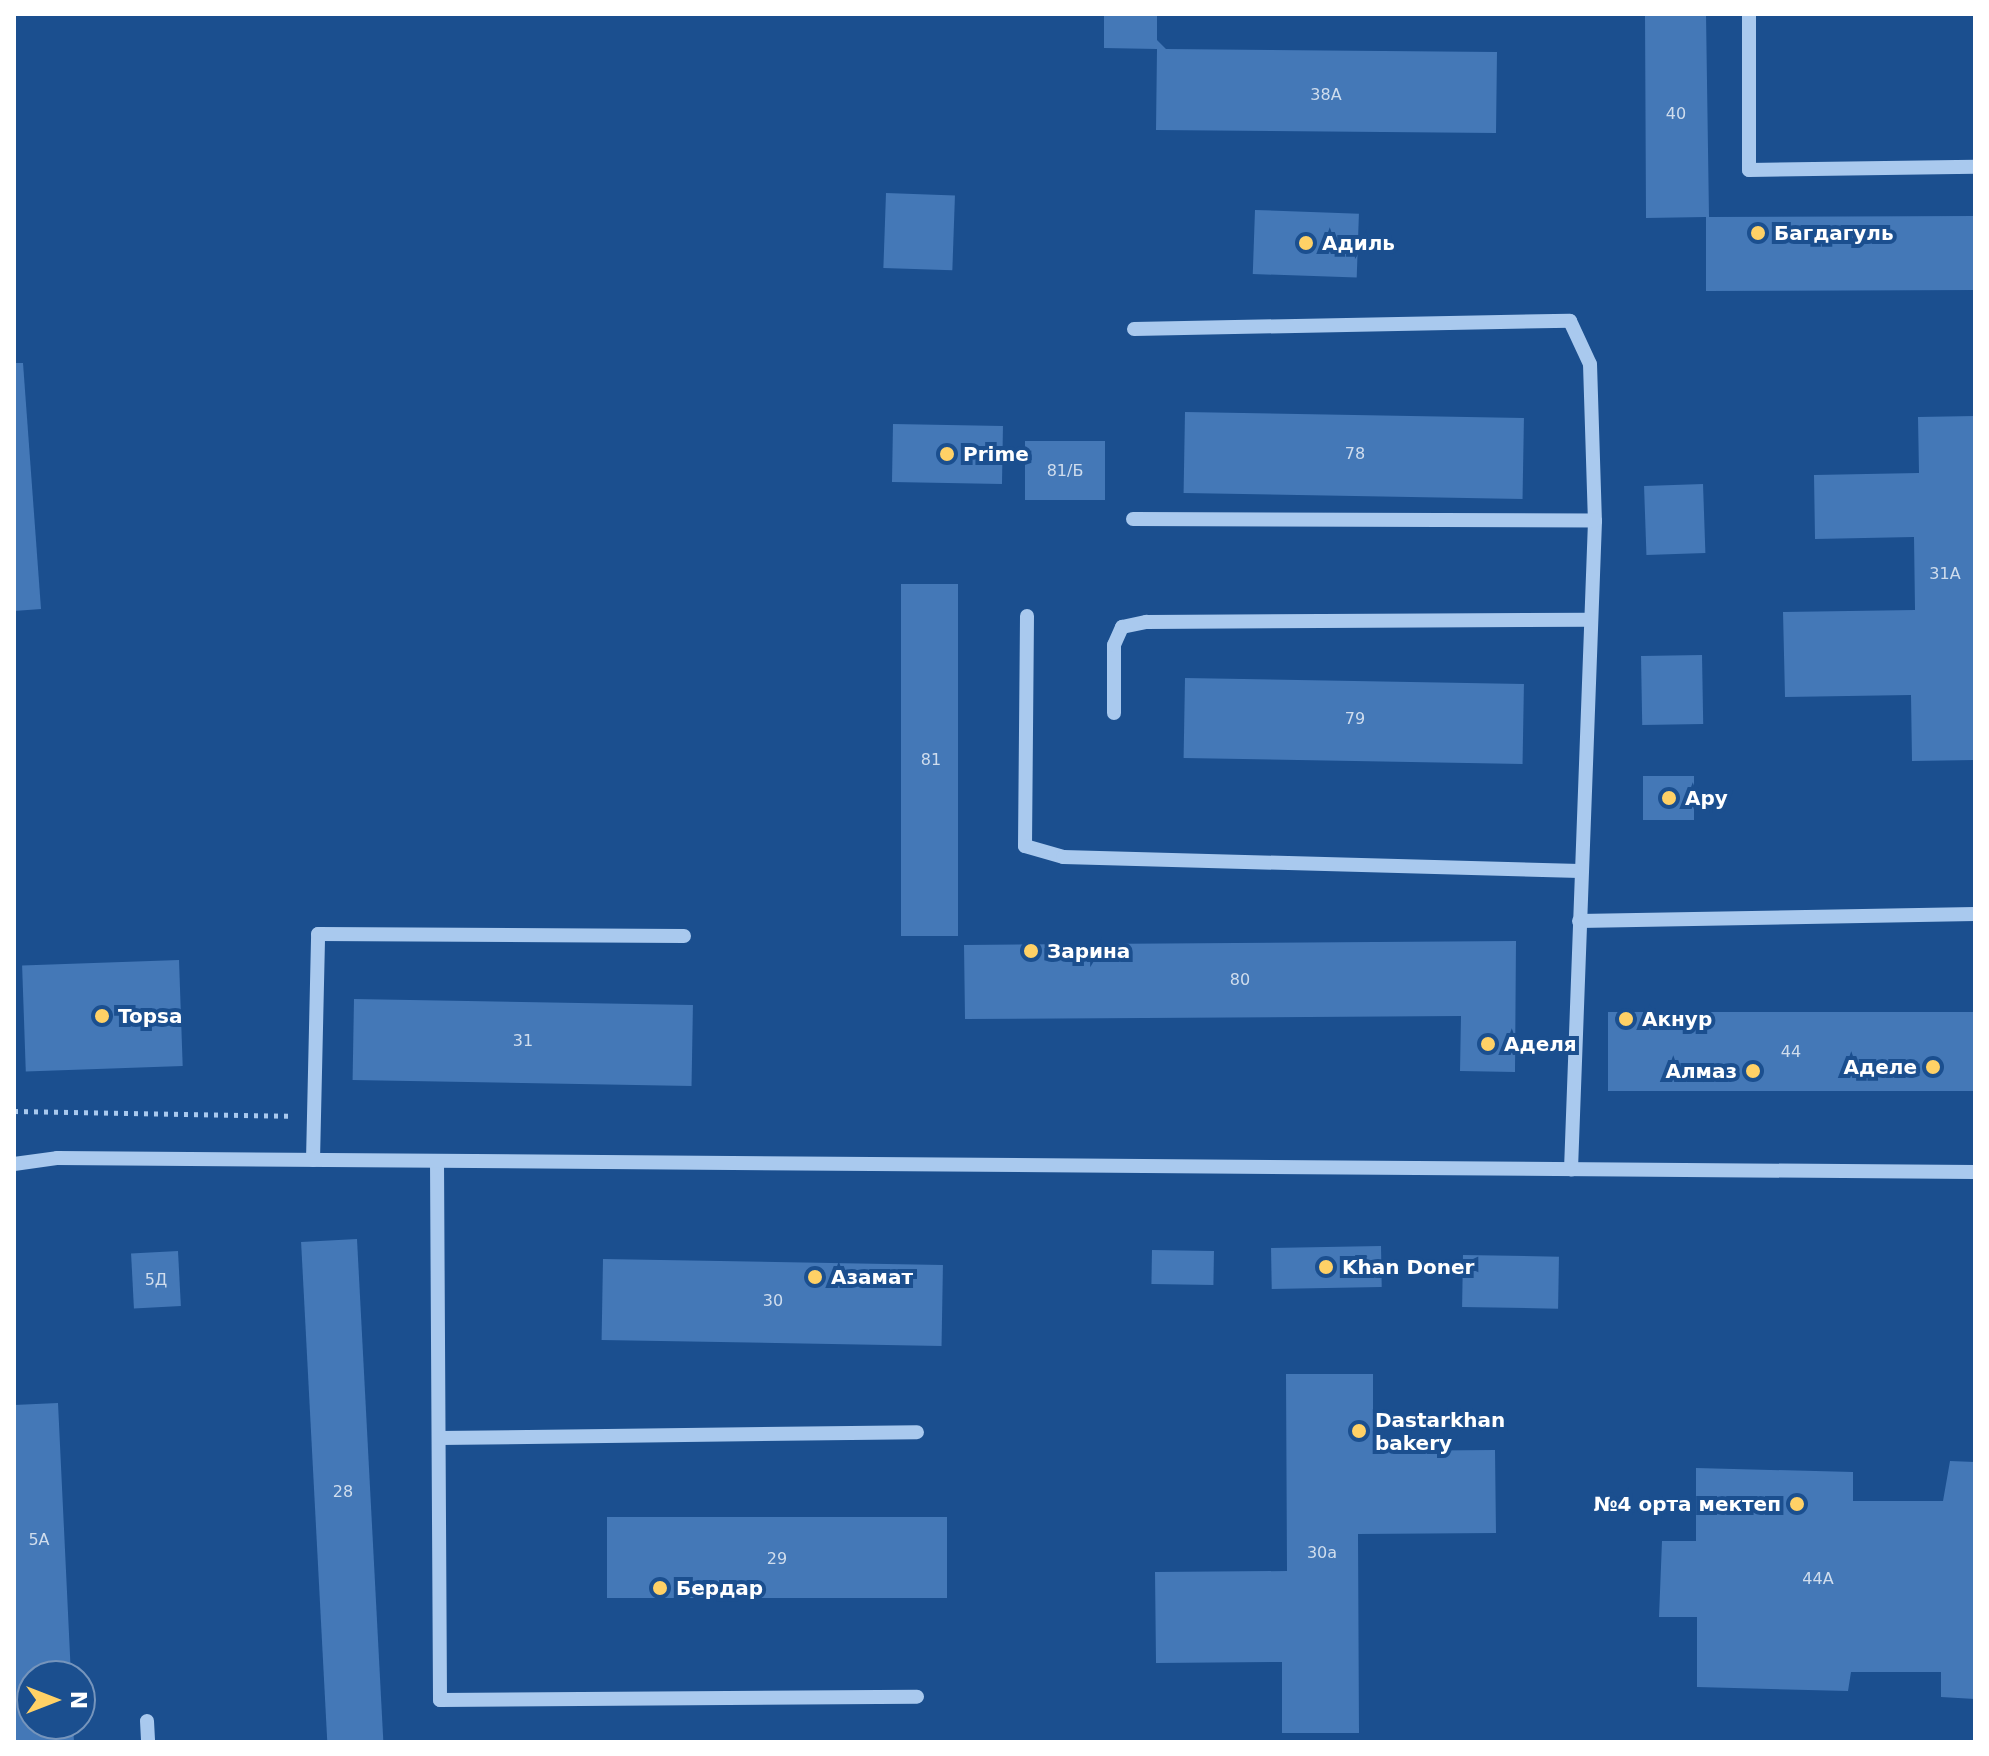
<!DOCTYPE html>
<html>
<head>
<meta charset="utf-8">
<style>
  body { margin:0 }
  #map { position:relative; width:1989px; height:1756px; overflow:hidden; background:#1b4f8f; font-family:"DejaVu Sans",sans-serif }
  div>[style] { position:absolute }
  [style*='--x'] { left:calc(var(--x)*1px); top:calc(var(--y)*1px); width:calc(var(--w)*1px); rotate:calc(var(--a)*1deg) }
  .building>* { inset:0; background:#4478b7; transform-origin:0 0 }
  .path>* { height:5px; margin-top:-2.5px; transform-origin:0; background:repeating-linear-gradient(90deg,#a9c9ee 0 4px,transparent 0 10px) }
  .minor>* { height:14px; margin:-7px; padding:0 7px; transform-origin:7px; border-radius:7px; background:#a9c9ee }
  .dots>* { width:22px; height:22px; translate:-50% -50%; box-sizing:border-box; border:4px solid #1b4f8f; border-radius:50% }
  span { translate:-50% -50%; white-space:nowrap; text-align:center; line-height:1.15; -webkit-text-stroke:8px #1b4f8f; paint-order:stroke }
  .number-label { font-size:16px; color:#d0dded }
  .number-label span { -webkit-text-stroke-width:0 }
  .poi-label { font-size:20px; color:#fff; font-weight:700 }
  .left { translate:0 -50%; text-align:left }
  .right { translate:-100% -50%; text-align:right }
  .frame { position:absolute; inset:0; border:16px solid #fff; pointer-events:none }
  .north { position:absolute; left:16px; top:1660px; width:80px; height:80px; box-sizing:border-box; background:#1b4f8f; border:2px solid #7695bc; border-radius:50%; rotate:90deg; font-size:22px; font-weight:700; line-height:32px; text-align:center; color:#fff }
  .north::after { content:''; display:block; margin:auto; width:28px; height:36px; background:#ffd166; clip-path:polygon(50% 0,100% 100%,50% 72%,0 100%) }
</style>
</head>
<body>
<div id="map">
  <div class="building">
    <div style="clip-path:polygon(1104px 14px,1157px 14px,1157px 40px,1166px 49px,1497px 52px,1496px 133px,1156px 130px,1157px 49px,1104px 48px)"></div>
    <div style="clip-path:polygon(1645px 14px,1706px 14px,1709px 217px,1975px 216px,1975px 290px,1706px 291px,1706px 217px,1646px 218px)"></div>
    <div style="left:886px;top:193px;width:69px;height:75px;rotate:2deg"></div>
    <div style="left:1255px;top:210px;width:104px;height:64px;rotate:2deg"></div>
    <div style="clip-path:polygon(14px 363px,23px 363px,41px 609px,14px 611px)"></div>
    <div style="left:1185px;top:412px;width:339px;height:81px;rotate:1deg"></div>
    <div style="clip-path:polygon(1975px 416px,1975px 760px,1912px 761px,1911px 695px,1785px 697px,1783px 612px,1915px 610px,1914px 537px,1815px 539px,1814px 475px,1919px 473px,1918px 417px)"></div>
    <div style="left:893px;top:424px;width:110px;height:58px;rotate:1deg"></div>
    <div style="left:1105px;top:441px;width:59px;height:80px;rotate:90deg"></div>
    <div style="left:1703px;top:484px;width:69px;height:59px;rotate:88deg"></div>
    <div style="left:901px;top:584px;width:57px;height:352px"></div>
    <div style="left:1702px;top:655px;width:69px;height:61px;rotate:89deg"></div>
    <div style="left:1185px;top:678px;width:339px;height:80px;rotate:1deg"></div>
    <div style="left:1694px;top:776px;width:44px;height:51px;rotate:90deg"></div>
    <div style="clip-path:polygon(1516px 941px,1515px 1072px,1460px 1071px,1461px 1016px,965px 1019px,964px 945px)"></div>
    <div style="left:179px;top:960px;width:106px;height:157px;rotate:88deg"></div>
    <div style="left:354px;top:999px;width:339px;height:81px;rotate:1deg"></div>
    <div style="left:1608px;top:1012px;width:367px;height:79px"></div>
    <div style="left:357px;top:1239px;width:504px;height:56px;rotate:87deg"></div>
    <div style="left:1381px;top:1246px;width:41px;height:110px;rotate:89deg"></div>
    <div style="left:1152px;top:1250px;width:62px;height:34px;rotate:1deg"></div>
    <div style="left:178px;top:1251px;width:55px;height:47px;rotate:87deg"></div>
    <div style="left:1463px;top:1255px;width:96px;height:52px;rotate:1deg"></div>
    <div style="left:603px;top:1259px;width:340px;height:81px;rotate:1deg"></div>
    <div style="clip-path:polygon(1286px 1374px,1373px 1374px,1373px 1451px,1495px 1450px,1496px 1533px,1358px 1534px,1359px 1733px,1282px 1733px,1282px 1662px,1156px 1663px,1155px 1572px,1287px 1571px)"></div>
    <div style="clip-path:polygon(58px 1403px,71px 1676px,32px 1676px,32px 1724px,73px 1724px,74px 1742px,14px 1742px,14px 1405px)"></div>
    <div style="clip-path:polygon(1950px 1461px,1975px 1462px,1975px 1699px,1941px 1697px,1941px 1672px,1851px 1672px,1848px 1691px,1697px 1687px,1697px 1617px,1659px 1617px,1662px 1541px,1696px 1541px,1696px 1468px,1853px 1472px,1853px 1501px,1943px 1501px)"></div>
    <div style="left:607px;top:1517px;width:340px;height:81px"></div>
  </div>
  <div class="path">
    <div style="--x:14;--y:1111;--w:275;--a:1"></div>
  </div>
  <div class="minor">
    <div style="--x:1749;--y:14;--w:156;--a:90"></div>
    <div style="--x:1749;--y:170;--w:226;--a:-0.8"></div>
    <div style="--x:1134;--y:329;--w:436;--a:-1.1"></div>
    <div style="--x:1570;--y:321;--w:47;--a:65.1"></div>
    <div style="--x:1590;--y:364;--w:157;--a:88.2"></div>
    <div style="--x:1595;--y:521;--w:649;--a:92.12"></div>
    <div style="--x:1133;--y:519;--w:462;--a:0.2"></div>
    <div style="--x:1027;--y:616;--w:230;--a:90.5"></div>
    <div style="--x:1025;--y:846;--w:40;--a:16"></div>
    <div style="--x:1063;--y:857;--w:517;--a:1.55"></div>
    <div style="--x:1114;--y:713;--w:68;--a:-90"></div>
    <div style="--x:1114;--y:645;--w:20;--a:-66"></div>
    <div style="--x:1122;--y:627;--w:25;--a:-12"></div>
    <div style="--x:1146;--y:622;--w:444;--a:-0.3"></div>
    <div style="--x:1579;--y:921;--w:396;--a:-1"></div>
    <div style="--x:313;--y:1160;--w:226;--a:-88.7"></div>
    <div style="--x:318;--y:934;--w:366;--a:0.3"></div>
    <div style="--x:437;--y:1161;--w:539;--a:89.68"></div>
    <div style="--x:440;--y:1700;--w:477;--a:-0.4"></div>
    <div style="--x:14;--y:1164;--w:43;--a:-7.9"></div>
    <div style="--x:57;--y:1158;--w:1918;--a:0.42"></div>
    <div style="--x:439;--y:1438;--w:478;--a:-0.7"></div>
    <div style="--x:147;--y:1721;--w:21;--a:87"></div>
  </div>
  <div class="dots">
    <div style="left:1758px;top:233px;background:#ffd166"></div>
    <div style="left:1306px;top:243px;background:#ffd166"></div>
    <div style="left:947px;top:454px;background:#ffd166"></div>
    <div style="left:1669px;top:798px;background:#ffd166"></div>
    <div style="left:1031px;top:951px;background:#ffd166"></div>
    <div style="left:102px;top:1016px;background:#ffd166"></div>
    <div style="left:1626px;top:1019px;background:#ffd166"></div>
    <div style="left:1488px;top:1044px;background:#ffd166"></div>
    <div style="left:1933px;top:1067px;background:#ffd166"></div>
    <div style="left:1753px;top:1071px;background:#ffd166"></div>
    <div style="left:1326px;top:1267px;background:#ffd166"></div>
    <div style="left:815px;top:1277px;background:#ffd166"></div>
    <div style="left:1359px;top:1431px;background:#ffd166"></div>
    <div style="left:1797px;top:1504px;background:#ffd166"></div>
    <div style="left:660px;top:1588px;background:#ffd166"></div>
  </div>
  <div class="number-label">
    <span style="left:1326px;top:95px">38А</span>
    <span style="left:1676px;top:114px">40</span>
    <span style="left:1355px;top:454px">78</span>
    <span style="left:1065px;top:471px">81/Б</span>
    <span style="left:1945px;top:574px">31А</span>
    <span style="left:1355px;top:719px">79</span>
    <span style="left:931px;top:760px">81</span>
    <span style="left:1240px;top:980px">80</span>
    <span style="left:523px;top:1041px">31</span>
    <span style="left:1791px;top:1052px">44</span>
    <span style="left:156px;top:1280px">5Д</span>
    <span style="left:773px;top:1301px">30</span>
    <span style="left:343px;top:1492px">28</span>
    <span style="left:39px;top:1540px">5А</span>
    <span style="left:1322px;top:1553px">30а</span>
    <span style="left:777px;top:1559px">29</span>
    <span style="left:1818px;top:1579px">44А</span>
  </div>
  <div class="poi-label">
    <span class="left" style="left:1774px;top:233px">Багдагуль</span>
    <span class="left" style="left:1322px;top:243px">Адиль</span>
    <span class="left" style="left:963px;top:454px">Prime</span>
    <span class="left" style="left:1685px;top:798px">Ару</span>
    <span class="left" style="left:1047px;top:951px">Зарина</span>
    <span class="left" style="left:118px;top:1016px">Topsa</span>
    <span class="left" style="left:1642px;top:1019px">Акнур</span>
    <span class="left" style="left:1504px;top:1044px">Аделя</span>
    <span class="right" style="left:1917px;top:1067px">Аделе</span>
    <span class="right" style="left:1737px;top:1071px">Алмаз</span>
    <span class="left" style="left:1342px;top:1267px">Khan Doner</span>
    <span class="left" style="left:831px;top:1277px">Азамат</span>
    <span class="left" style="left:1375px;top:1432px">Dastarkhan<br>bakery</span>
    <span class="right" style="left:1781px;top:1504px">№4 орта мектеп</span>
    <span class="left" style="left:676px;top:1588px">Бердар</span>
  </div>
  <div class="frame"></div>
  <div class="north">N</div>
</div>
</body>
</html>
